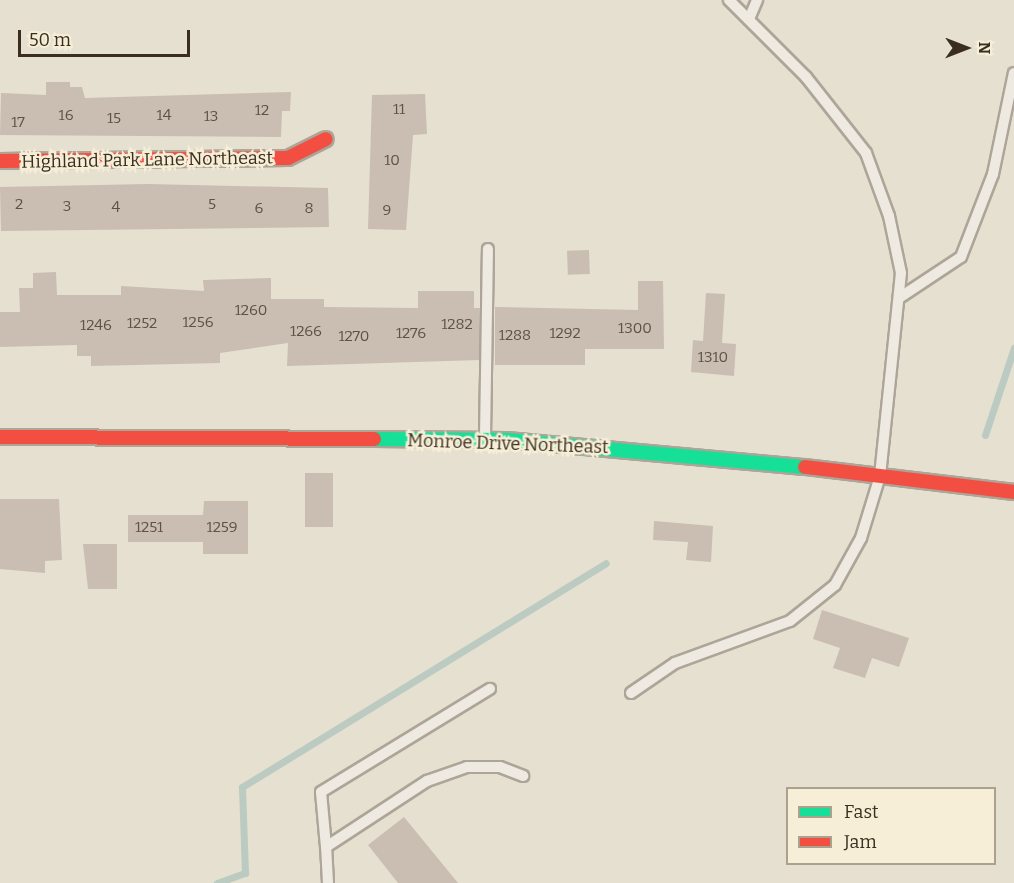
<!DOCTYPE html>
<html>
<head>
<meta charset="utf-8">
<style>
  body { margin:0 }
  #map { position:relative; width:1014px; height:883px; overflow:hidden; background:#e6e0d0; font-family:Bitter,serif }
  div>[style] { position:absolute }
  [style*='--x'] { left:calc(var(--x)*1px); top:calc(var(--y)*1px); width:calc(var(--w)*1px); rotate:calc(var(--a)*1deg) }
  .stream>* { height:7px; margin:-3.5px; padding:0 3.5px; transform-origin:3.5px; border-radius:3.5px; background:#bbcbc1 }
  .building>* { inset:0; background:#c9beb1; transform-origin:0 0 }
  .roads { filter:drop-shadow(2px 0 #aca598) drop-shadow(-2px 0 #aca598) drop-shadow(0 2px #aca598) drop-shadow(0 -2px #aca598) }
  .lane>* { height:10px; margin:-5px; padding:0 5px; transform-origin:5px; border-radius:5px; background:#eeeae2 }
  .fast>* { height:14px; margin:-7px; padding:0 7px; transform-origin:7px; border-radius:7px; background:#16e098 }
  .jam>* { height:14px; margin:-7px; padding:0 7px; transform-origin:7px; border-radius:7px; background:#f24e42 }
  span { translate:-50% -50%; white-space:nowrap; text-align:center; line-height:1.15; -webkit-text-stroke:5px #f6eed7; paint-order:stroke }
  .number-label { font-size:15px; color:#5e5244 }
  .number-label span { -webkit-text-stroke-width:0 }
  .street-label { font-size:18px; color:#3b2e20 }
  .legend { position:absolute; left:786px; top:787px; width:210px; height:78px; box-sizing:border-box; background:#f6eed7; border:2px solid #aba18e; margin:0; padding:8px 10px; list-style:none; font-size:18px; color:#3b2e20 }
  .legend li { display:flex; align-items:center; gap:12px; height:30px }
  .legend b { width:30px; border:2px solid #aba18e }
  .north { position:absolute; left:936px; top:18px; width:60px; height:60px; -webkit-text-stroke:4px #f6eed7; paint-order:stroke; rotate:90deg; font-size:16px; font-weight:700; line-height:24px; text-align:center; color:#3b2e20 }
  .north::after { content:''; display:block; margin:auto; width:21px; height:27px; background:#3b2e20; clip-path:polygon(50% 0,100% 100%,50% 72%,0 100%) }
  .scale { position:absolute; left:18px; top:30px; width:172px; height:27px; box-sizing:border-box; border:3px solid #3b2e20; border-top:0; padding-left:8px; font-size:18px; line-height:21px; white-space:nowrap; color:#3b2e20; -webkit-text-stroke:4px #f6eed7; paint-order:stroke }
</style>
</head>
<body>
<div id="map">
  <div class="stream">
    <div style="--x:985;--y:435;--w:92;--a:-71.6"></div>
    <div style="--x:217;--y:883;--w:30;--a:-20"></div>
    <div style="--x:245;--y:873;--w:86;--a:-92"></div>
    <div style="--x:242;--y:787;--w:427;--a:-31.6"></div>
  </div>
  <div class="building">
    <div style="clip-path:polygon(46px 82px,70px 82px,70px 87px,82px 87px,85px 98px,291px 92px,290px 111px,282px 111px,281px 137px,0 135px,1px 93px,46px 95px)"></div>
    <div style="clip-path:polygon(425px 94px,427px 134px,413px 135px,406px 230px,368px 229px,372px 95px)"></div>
    <div style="clip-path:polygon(148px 184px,328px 188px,329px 227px,1px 231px,0 187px)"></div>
    <div style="left:589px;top:250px;width:24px;height:22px;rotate:88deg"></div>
    <div style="clip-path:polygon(56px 272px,57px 295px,121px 295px,121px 286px,204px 291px,203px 280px,271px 278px,271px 299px,324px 299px,324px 307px,418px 308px,418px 291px,474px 291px,474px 308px,480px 308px,479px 360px,287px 366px,288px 343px,220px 353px,220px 363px,91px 366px,91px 356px,77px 356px,77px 345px,0 347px,0 312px,20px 312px,19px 288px,33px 288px,33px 273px)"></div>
    <div style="clip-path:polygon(638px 281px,663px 281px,664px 349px,585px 349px,585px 365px,495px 365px,495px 307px,638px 310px)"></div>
    <div style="clip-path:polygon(706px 293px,725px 294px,722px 343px,736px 344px,734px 376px,691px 372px,693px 340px,703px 341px)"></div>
    <div style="left:305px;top:473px;width:28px;height:54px"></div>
    <div style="clip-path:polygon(0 499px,59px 499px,62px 560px,45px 561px,45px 573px,0 569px)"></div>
    <div style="clip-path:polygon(204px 501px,248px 501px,248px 554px,203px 554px,203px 542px,128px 542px,128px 515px,203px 515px)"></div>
    <div style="clip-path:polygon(654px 521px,713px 526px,711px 562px,686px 560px,688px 542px,653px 540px)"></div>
    <div style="clip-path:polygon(83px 544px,117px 544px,117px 589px,88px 589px)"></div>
    <div style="clip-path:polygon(822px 610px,909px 638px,899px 667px,872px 658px,865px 678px,833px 668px,840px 648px,813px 639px)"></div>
    <div style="clip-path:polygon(404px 817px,458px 883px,398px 883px,368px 845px)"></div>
  </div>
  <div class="roads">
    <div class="lane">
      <div style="--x:749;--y:19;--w:21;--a:-67"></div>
      <div style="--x:899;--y:298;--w:74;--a:-33.5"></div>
      <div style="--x:961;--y:257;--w:89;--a:-68.9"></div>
      <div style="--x:993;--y:174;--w:103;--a:-78.3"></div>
      <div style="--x:485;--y:437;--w:188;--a:-89.1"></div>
      <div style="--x:631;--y:693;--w:53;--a:-34.3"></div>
      <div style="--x:675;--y:663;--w:122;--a:-20.1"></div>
      <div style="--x:790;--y:621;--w:58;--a:-38.7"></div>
      <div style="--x:835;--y:585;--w:54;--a:-61"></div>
      <div style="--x:861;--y:538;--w:65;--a:-73"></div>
      <div style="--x:880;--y:476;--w:204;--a:-84.1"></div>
      <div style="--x:901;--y:273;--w:58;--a:-101.9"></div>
      <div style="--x:889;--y:216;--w:67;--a:-110.1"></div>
      <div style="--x:866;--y:153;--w:97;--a:-128.3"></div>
      <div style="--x:806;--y:77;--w:109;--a:-135"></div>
      <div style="--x:326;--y:847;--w:55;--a:-95.2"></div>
      <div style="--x:321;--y:792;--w:198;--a:-31.4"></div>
      <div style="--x:328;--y:883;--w:36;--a:-93"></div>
      <div style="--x:326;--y:847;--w:121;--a:-33.2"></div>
      <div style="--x:427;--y:781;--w:42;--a:-19.3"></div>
      <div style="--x:467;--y:767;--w:33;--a:0"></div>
      <div style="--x:500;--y:767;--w:25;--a:21"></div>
    </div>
    <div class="fast">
      <div style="--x:374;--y:439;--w:133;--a:0.4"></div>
      <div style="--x:507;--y:440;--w:299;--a:5.2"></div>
    </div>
    <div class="jam">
      <div style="--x:0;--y:161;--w:288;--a:-0.6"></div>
      <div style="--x:288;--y:158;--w:42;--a:-26.6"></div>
      <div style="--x:0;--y:437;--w:374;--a:0.3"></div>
      <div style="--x:805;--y:467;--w:210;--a:6.8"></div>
    </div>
  </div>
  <div class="number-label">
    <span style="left:399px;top:110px">11</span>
    <span style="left:262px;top:111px">12</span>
    <span style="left:66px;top:116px">16</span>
    <span style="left:164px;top:116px">14</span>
    <span style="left:211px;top:117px">13</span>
    <span style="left:114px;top:119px">15</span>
    <span style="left:18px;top:123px">17</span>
    <span style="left:392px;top:161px">10</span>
    <span style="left:19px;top:205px">2</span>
    <span style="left:212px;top:205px">5</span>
    <span style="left:67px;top:207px">3</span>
    <span style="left:116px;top:208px">4</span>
    <span style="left:259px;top:209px">6</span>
    <span style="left:309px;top:209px">8</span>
    <span style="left:387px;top:211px">9</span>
    <span style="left:251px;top:311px">1260</span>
    <span style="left:198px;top:323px">1256</span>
    <span style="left:142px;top:324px">1252</span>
    <span style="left:457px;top:325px">1282</span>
    <span style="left:96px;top:326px">1246</span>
    <span style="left:635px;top:329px">1300</span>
    <span style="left:306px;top:332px">1266</span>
    <span style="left:411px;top:334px">1276</span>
    <span style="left:565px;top:334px">1292</span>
    <span style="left:515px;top:336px">1288</span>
    <span style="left:354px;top:337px">1270</span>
    <span style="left:713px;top:358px">1310</span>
    <span style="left:149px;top:528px">1251</span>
    <span style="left:222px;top:528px">1259</span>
  </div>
  <div class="street-label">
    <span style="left:147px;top:160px;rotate:-1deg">Highland Park Lane Northeast</span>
    <span style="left:508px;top:444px;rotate:2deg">Monroe Drive Northeast</span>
  </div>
  <ul class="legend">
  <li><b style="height:8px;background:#16e098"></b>Fast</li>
  <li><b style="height:8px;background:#f24e42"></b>Jam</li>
  </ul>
  <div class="north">N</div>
  <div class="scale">50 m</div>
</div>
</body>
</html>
